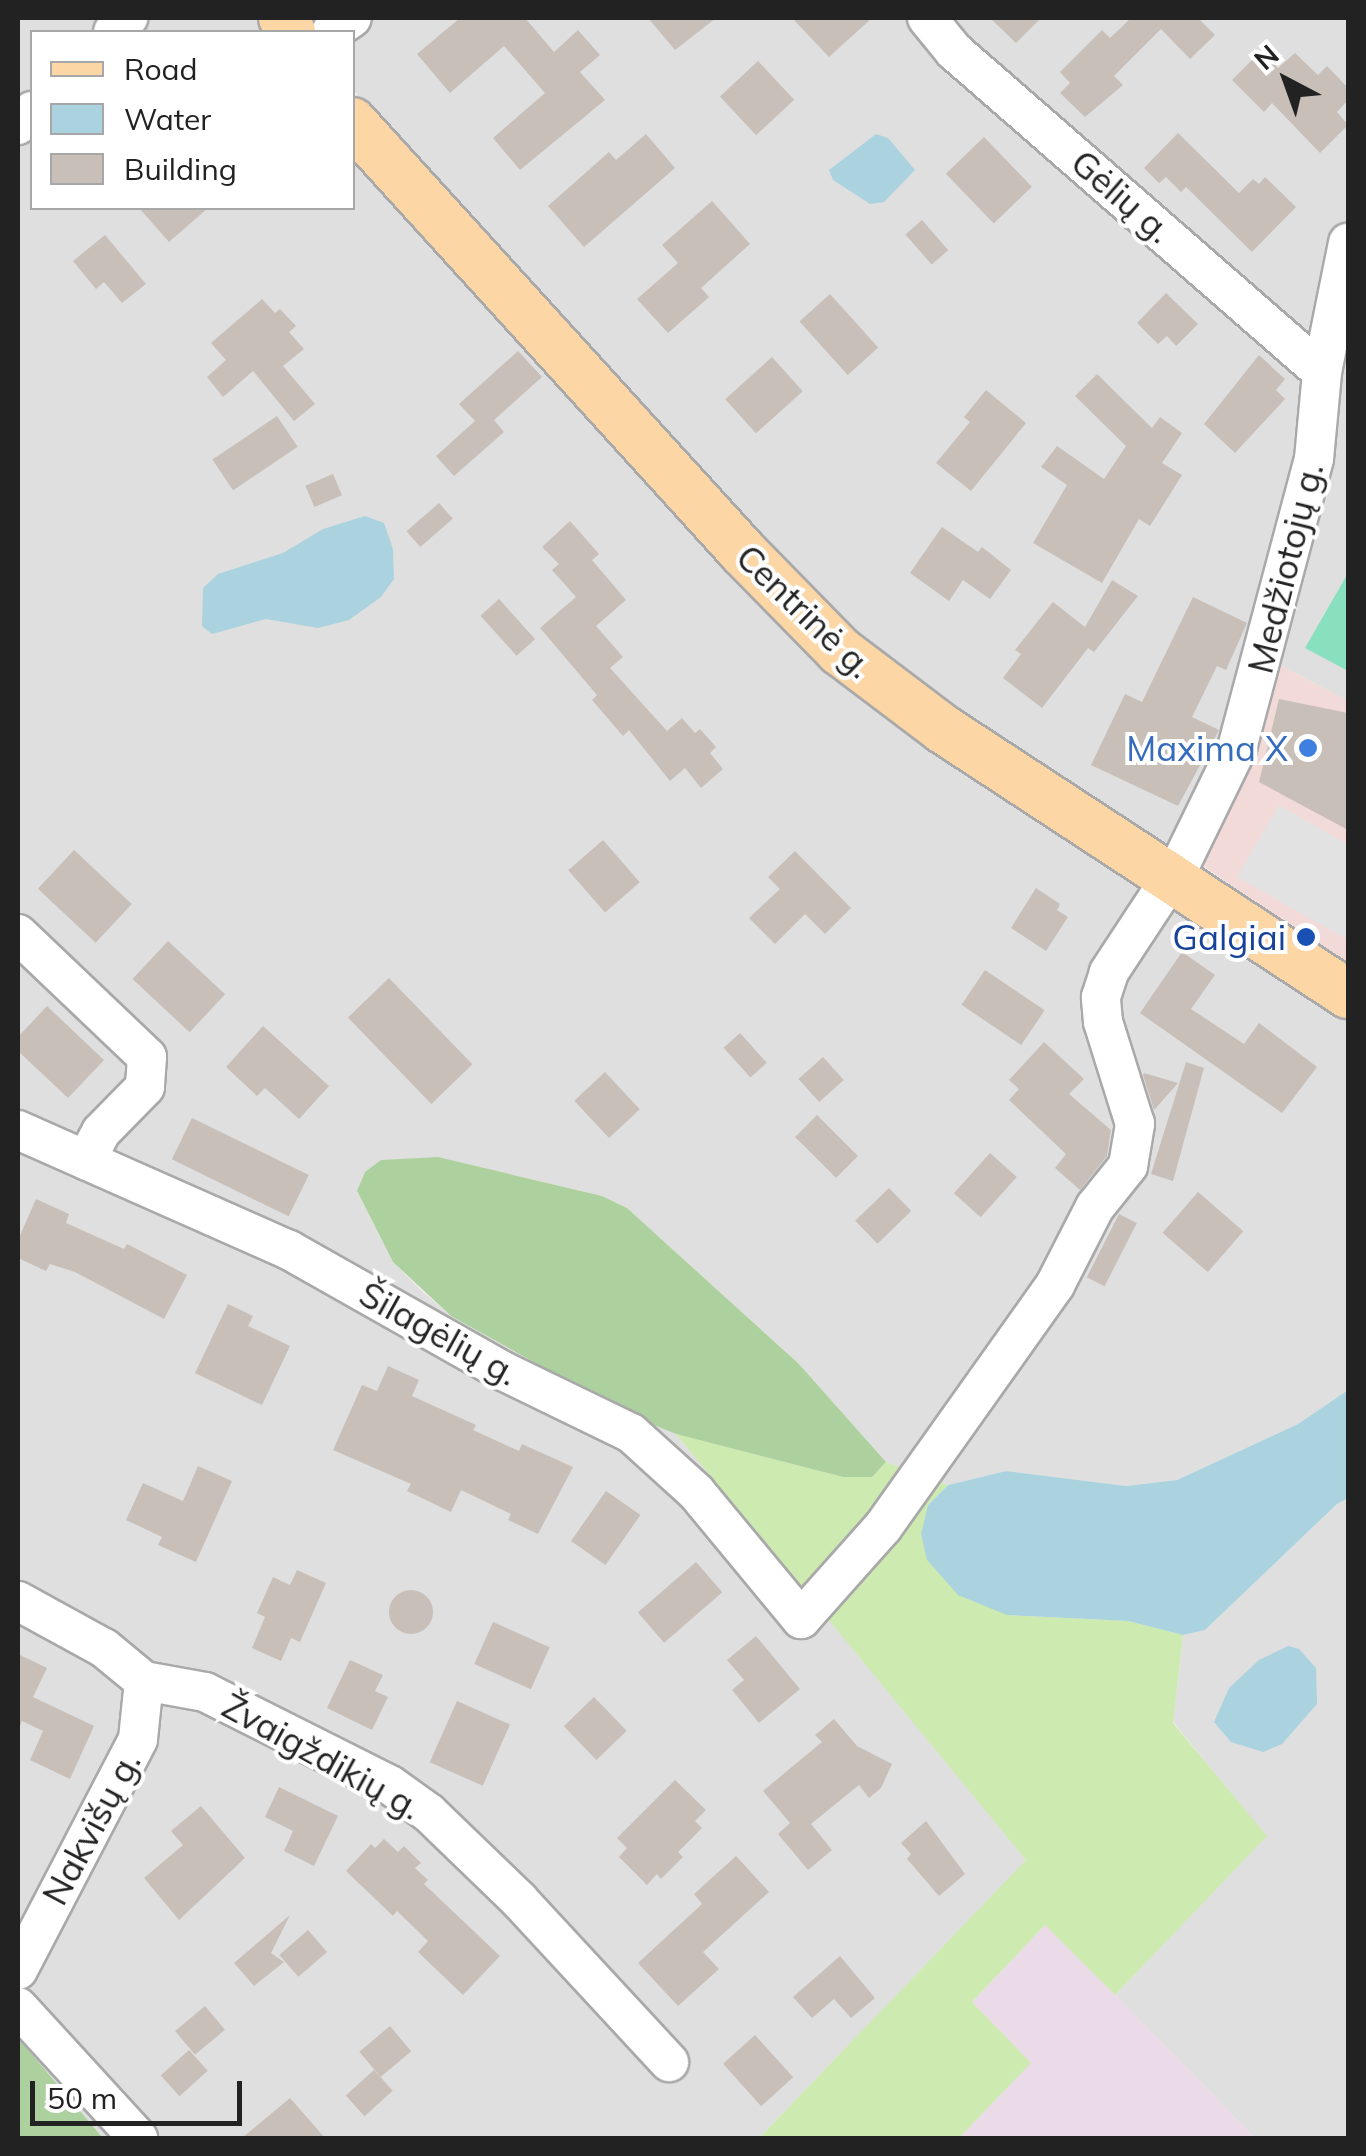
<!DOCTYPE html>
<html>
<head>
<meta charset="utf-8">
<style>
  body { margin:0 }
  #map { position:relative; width:1366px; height:2156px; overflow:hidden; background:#f2efe9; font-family:Mulish,sans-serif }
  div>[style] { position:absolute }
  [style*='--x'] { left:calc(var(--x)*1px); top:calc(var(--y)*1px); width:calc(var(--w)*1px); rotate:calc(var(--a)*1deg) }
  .residential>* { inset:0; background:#e0dfdf }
  .commercial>* { inset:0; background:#f2dad9 }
  .industrial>* { inset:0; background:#ebdbe8 }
  .grass>* { inset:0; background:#cdebb0 }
  .forest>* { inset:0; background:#add19e }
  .pitch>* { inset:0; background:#88e0be }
  .parking>* { inset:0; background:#e2e2e2 }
  .water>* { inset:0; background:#aad3df }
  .building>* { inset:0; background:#c7bfb8; transform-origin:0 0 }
  .round { border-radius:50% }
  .roads { filter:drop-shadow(2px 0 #a9a9a9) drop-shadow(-2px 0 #a9a9a9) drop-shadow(0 2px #a9a9a9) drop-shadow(0 -2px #a9a9a9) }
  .minor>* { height:38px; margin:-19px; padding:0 19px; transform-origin:19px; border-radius:19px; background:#fff }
  .major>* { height:48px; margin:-24px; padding:0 24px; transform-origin:24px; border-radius:24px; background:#fcd6a4 }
  .dots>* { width:28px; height:28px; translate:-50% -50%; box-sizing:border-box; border:5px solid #fff; border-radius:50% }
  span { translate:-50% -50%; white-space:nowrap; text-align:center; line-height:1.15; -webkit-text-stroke:8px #fff; paint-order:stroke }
  .street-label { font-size:35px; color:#222 }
  .shop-label { font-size:35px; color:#366cbe }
  .right { translate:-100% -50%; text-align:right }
  .transit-label { font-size:35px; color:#164399 }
  .frame { position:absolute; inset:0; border:20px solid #222; pointer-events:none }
  .legend { position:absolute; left:30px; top:30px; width:325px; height:180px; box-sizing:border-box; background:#fff; border:2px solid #a7a7a7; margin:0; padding:12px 18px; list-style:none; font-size:30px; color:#222 }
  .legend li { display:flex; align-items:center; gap:20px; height:50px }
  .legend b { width:50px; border:2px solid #a7a7a7 }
  .north { position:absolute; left:1236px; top:30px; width:100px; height:100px; -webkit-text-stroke:8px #fff; paint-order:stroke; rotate:319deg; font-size:28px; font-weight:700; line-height:40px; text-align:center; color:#222 }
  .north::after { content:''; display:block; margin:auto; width:35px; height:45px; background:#222; clip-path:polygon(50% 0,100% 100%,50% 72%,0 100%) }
  .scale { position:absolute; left:30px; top:2081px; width:212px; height:45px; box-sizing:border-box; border:5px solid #222; border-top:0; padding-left:12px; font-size:30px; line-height:35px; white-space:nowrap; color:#222; -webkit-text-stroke:8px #fff; paint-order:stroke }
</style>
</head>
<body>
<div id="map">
  <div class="residential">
    <div style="clip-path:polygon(18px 18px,269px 18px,275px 32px,32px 32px,32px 208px,352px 208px,353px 152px,746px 581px,1348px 1013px,1348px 1390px,1298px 1424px,1177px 1480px,1126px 1486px,1006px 1471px,948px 1485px,886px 1462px,799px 1364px,627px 1208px,602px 1196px,438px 1157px,365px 1172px,357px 1192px,393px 1262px,423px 1292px,451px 1316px,629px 1415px,676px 1434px,1027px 1860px,759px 2138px,103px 2138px,18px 2038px)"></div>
    <div style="clip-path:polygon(304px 18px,1348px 18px,1348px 701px,1278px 664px,1203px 866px,907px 679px,810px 593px,353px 90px,352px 32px,313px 32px)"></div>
    <div style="clip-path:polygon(1348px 1498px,1348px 2138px,1255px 2138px,1115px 1995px,1266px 1836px,1173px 1722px,1183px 1635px,1205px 1630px,1337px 1504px)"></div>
  </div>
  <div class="commercial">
    <div style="clip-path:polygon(1278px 664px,1348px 701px,1348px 964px,1203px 866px)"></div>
  </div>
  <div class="industrial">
    <div style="clip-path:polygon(1046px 1924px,1255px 2138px,959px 2138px,1030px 2063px,972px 2002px)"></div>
  </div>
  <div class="grass">
    <div style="clip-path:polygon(676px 1434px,843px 1477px,872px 1477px,886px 1462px,948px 1485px,928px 1505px,1007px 1615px,1128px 1621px,1183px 1635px,1173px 1723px,1267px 1836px,1115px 1995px,1045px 1925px,972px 2002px,1031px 2063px,959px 2138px,759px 2138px,1026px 1860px)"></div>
  </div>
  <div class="forest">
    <div style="clip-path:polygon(438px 1157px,602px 1196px,627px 1208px,799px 1364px,886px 1462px,872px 1477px,843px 1477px,676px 1434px,629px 1415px,451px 1316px,393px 1262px,357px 1191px,365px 1172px,381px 1160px)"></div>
    <div style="clip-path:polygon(18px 2038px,103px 2138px,18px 2138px)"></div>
  </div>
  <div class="pitch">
    <div style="clip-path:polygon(1348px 573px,1348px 671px,1305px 648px)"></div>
  </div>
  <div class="parking">
    <div style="clip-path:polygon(1279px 805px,1348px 845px,1348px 940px,1237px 877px)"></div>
  </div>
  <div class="water">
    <div style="clip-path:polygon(876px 134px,888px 138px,915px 170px,884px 202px,870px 204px,833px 180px,829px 170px)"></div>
    <div style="clip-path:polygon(365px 516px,384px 523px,393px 549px,394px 579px,381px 597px,349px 620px,318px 628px,266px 619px,212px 634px,202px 626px,203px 588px,218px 574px,283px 553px,323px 529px)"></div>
    <div style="clip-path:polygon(1348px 1390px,1348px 1498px,1337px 1504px,1205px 1630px,1183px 1635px,1128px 1621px,1007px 1615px,958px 1595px,927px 1560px,921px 1534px,928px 1505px,948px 1485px,1006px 1471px,1126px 1486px,1177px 1480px,1298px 1424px)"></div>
    <div style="clip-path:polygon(1288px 1646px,1299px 1649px,1316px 1668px,1317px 1704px,1282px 1744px,1263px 1752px,1231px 1742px,1214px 1722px,1229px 1688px,1259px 1660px)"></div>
  </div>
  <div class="building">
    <div style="clip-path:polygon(460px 18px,525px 18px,554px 52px,578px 30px,600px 55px,580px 72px,605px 100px,520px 170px,493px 138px,545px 93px,504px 46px,450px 93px,417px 54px)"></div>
    <div style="clip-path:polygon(648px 18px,716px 18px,675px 50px)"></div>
    <div style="clip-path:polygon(792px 18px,872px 18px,829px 57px)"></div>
    <div style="clip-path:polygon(990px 18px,1041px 18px,1016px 43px)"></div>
    <div style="clip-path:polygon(1131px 18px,1198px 18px,1215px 35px,1190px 59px,1161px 29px,1114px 76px,1123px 85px,1085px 117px,1060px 93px,1070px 83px,1060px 72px,1102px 30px,1110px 38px)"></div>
    <div style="clip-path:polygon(1261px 51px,1278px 68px,1295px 53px,1318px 75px,1327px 66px,1348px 88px,1348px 100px,1337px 112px,1348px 125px,1320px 153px,1272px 103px,1264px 112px,1232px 80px)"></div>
    <div style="left:758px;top:61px;width:53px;height:52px;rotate:47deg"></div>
    <div style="clip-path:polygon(1178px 133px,1239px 193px,1253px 179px,1259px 184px,1265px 177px,1296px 207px,1252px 252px,1186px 187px,1181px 192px,1166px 177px,1159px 183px,1144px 168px)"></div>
    <div style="clip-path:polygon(646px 134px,675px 168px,584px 247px,548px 206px,609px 152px,616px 160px)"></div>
    <div style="left:984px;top:137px;width:69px;height:53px;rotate:46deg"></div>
    <div style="clip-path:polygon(712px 201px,750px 244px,701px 288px,709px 297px,668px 333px,637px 299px,678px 263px,662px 245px)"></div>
    <div style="clip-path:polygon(139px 208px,208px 208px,169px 242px)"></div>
    <div style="left:922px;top:220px;width:40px;height:22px;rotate:49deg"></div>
    <div style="clip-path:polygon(105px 235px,146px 284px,122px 303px,104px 282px,96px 289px,73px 261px)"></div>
    <div style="clip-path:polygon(1166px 293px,1198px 324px,1176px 346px,1167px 336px,1158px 344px,1137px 323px)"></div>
    <div style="left:830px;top:294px;width:72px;height:41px;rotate:48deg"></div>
    <div style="clip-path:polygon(262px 299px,275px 313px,280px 309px,296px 326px,289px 332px,304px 349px,283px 366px,315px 404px,294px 421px,253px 371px,223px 397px,207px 377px,226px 360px,211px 343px)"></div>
    <div style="clip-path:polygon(518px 351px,542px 377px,494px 420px,504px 432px,454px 476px,436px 456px,475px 421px,459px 404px)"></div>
    <div style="clip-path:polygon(1259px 355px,1285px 379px,1276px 390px,1285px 399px,1235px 453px,1204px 424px)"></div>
    <div style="left:772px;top:357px;width:46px;height:63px;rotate:48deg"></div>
    <div style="clip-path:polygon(1097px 374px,1152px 428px,1160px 417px,1182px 433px,1162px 463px,1182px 475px,1150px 526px,1139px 519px,1102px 583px,1033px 543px,1067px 485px,1041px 467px,1057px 446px,1104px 479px,1126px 446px,1075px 396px)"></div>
    <div style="clip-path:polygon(986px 390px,1026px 423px,971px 491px,936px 463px,970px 422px,964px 417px)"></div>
    <div style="left:277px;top:416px;width:37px;height:78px;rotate:56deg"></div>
    <div style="left:333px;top:474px;width:23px;height:30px;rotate:67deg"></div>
    <div style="left:439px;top:503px;width:21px;height:43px;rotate:49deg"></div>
    <div style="clip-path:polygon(570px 521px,599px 554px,592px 560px,626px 600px,596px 626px,623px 657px,610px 668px,667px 731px,682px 718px,695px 733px,700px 729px,716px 747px,710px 753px,723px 769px,701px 788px,685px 768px,670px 781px,629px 730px,623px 736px,592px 700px,597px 695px,540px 628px,576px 597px,552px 570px,559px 564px,542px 547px)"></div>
    <div style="clip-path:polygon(942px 527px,978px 552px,982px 547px,1011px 570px,990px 599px,963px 580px,949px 601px,910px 573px)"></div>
    <div style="clip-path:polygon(1112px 580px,1138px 596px,1094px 652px,1088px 648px,1042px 708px,1003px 678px,1021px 654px,1015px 650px,1053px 602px,1085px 627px)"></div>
    <div style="clip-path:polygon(1193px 597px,1247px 623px,1226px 670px,1217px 666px,1192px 717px,1219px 730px,1178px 806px,1091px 765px,1125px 694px,1142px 702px)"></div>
    <div style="left:499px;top:599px;width:54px;height:25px;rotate:48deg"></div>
    <div style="clip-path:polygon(1279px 699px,1348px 713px,1348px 830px,1259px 782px)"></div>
    <div style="left:603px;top:840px;width:56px;height:46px;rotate:49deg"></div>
    <div style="left:74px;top:850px;width:79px;height:53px;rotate:43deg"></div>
    <div style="clip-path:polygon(795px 851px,851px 908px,825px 934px,805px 914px,775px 944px,749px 918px,780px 889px,768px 877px)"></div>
    <div style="clip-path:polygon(1036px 888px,1060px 904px,1057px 910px,1068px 917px,1046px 951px,1011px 928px)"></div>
    <div style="left:168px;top:941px;width:78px;height:52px;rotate:43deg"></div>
    <div style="clip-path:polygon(1182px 952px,1215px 975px,1191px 1009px,1244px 1044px,1259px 1023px,1317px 1067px,1282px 1113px,1140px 1013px)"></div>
    <div style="left:985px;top:970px;width:72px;height:42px;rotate:34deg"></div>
    <div style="left:389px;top:978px;width:120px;height:57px;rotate:46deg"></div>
    <div style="clip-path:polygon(47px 1006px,104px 1060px,68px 1098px,18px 1051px,18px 1037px)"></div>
    <div style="clip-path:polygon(263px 1026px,329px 1086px,299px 1119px,265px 1088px,257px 1096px,226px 1067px)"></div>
    <div style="left:740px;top:1033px;width:40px;height:22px;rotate:48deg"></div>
    <div style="clip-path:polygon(1044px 1042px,1084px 1079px,1069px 1094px,1111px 1130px,1107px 1156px,1080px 1190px,1055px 1168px,1066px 1154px,1009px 1100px,1019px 1089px,1009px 1080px)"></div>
    <div style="left:823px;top:1057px;width:31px;height:33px;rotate:48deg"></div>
    <div style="clip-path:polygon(1186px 1062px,1204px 1068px,1173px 1181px,1151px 1174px)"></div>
    <div style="left:605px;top:1072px;width:51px;height:42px;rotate:47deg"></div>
    <div style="clip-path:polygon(1144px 1073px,1178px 1083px,1154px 1110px,1143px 1075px)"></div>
    <div style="left:817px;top:1115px;width:58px;height:31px;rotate:45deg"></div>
    <div style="left:192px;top:1118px;width:130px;height:46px;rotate:26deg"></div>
    <div style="left:990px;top:1153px;width:36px;height:54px;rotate:42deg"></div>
    <div style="left:889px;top:1188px;width:32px;height:47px;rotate:46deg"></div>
    <div style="left:1198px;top:1192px;width:60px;height:54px;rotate:41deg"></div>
    <div style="clip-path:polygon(36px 1199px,69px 1214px,66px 1223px,124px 1249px,127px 1244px,187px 1275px,164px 1319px,75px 1272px,50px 1264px,46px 1271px,18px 1258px,18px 1240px)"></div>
    <div style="left:1119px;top:1214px;width:20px;height:71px;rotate:27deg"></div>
    <div style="clip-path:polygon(228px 1304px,253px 1316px,248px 1326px,290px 1346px,262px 1405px,195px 1373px)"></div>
    <div style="clip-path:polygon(388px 1366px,419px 1380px,412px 1396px,476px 1425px,473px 1430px,519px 1451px,522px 1444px,573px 1467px,538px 1534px,508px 1520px,511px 1514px,461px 1490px,451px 1512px,407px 1491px,411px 1484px,333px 1450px,362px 1385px,377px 1391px)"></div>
    <div style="clip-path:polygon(198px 1466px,232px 1481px,196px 1562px,158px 1545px,162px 1537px,126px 1520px,143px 1483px,183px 1501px)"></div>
    <div style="left:606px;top:1491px;width:42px;height:61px;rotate:35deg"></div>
    <div style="left:696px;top:1562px;width:40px;height:77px;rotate:49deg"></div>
    <div style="clip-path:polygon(297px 1570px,326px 1583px,300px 1642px,291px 1638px,281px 1661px,252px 1648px,265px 1617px,257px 1613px,273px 1577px,290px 1585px)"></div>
    <div class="round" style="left:389px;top:1590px;width:44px;height:44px"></div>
    <div style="left:493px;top:1622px;width:62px;height:46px;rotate:24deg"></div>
    <div style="clip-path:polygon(756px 1636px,800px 1689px,759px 1723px,732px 1690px,744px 1680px,727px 1660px)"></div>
    <div style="clip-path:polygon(18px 1654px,47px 1668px,33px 1697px,94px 1726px,70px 1779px,30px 1760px,43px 1731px,22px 1721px,18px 1731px)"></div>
    <div style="clip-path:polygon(350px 1660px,383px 1675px,375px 1691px,388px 1697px,372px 1730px,327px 1708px)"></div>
    <div style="left:594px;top:1697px;width:47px;height:42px;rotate:46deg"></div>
    <div style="left:457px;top:1701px;width:58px;height:67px;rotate:24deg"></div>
    <div style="clip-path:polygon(834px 1719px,857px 1746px,892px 1764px,881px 1788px,869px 1798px,859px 1785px,811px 1824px,832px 1850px,808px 1870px,778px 1834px,790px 1823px,763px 1791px,822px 1742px,815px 1735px)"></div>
    <div style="clip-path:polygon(675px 1780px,706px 1810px,695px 1821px,702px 1828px,678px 1852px,683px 1857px,661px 1879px,657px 1874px,647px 1885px,619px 1857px,627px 1848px,617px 1838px)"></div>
    <div style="clip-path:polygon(279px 1787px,338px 1816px,314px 1866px,284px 1851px,293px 1831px,265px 1817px)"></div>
    <div style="clip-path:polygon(201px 1806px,245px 1858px,179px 1920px,144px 1878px,183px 1845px,171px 1831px)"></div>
    <div style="clip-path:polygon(926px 1821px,965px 1874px,939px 1896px,907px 1859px,911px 1854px,901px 1843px)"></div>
    <div style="clip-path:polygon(384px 1839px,398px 1852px,404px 1846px,421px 1863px,415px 1868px,428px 1880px,424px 1884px,500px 1956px,463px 1995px,418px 1952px,428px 1941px,397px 1911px,393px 1916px,346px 1871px,371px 1844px,375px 1848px)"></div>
    <div style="clip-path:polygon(736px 1856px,769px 1892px,703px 1952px,719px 1969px,678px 2006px,638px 1963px,702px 1904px,694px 1894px)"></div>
    <div style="clip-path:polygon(290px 1915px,271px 1953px,284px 1962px,254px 1986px,234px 1963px)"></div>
    <div style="left:308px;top:1930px;width:29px;height:38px;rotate:49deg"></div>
    <div style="clip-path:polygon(840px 1956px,875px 1998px,851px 2018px,834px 1999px,812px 2018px,793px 1997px)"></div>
    <div style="left:205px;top:2006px;width:31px;height:39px;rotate:50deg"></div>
    <div style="left:390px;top:2026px;width:33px;height:40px;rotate:50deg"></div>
    <div style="left:755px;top:2035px;width:57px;height:43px;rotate:48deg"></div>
    <div style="left:189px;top:2050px;width:28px;height:38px;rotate:48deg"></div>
    <div style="left:374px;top:2070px;width:28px;height:38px;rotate:48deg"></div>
    <div style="clip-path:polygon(290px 2098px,325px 2138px,242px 2138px)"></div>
  </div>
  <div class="roads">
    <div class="minor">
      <div style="--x:927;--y:18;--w:43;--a:50.7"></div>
      <div style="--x:954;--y:51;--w:488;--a:41.1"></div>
      <div style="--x:113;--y:32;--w:21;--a:-43"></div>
      <div style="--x:331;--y:32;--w:25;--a:-34"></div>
      <div style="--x:18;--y:125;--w:20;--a:-45"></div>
      <div style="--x:18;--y:934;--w:178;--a:43.6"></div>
      <div style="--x:147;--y:1057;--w:30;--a:94"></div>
      <div style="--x:145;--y:1087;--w:63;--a:134.4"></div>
      <div style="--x:101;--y:1132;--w:32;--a:118"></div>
      <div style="--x:18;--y:1130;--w:296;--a:23.9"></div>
      <div style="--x:289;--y:1250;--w:244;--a:29.5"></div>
      <div style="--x:501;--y:1370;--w:144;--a:25.9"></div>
      <div style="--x:631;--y:1433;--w:88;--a:42.2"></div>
      <div style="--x:696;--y:1492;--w:165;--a:50.4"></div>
      <div style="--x:801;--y:1619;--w:123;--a:-48.3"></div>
      <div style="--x:883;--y:1527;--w:297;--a:-54.6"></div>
      <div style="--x:1055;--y:1285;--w:88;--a:-62.9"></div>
      <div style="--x:1095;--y:1207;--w:53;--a:-51.2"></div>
      <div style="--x:1128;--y:1166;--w:43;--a:-80.5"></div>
      <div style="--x:1135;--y:1124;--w:107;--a:-107.4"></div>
      <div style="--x:1103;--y:1022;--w:25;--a:-95"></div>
      <div style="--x:1101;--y:997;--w:26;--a:-72"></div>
      <div style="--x:1109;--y:972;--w:133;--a:-56.7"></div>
      <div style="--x:1182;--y:861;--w:126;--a:-64"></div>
      <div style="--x:1237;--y:748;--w:299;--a:-75.1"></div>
      <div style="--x:1314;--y:459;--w:87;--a:-84.7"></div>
      <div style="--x:1322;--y:372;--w:132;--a:-78.6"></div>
      <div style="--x:18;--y:1601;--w:98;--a:28.7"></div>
      <div style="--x:104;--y:1648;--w:52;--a:39.5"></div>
      <div style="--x:144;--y:1681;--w:62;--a:10.2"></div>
      <div style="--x:205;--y:1692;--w:207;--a:26.7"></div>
      <div style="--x:390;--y:1785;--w:48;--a:35.7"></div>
      <div style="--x:429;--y:1813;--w:125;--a:44"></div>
      <div style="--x:519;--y:1900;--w:221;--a:47.2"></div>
      <div style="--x:18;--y:1970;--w:260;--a:-62.5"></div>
      <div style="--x:138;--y:1739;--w:58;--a:-84.1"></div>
      <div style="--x:18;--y:2007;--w:178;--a:47.5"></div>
    </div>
    <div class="major">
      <div style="--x:283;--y:18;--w:16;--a:60"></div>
      <div style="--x:352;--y:122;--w:581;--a:47.72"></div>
      <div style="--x:743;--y:552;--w:139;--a:45.6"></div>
      <div style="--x:840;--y:651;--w:129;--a:37.1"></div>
      <div style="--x:943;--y:729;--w:484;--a:33.2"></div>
    </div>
  </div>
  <div class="dots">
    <div style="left:1308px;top:748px;background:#3f7fe0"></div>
    <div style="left:1306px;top:937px;background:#1a4fb4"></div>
  </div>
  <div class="street-label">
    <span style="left:1122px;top:196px;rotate:41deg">Gėlių g.</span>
    <span style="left:1285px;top:568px;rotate:-76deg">Medžiotojų g.</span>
    <span style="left:805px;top:611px;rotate:44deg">Centrinė g.</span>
    <span style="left:439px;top:1333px;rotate:29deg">Šilagėlių g.</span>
    <span style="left:322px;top:1756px;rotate:29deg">Žvaigždikių g.</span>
    <span style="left:91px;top:1828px;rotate:-62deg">Nakvišų g.</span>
  </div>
  <div class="shop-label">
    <span class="right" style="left:1288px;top:748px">Maxima X</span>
  </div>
  <div class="transit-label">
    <span class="right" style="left:1286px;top:937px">Galgiai</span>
  </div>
  <div class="frame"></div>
  <ul class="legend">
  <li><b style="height:12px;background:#fcd6a4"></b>Road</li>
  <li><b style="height:28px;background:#aad3df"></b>Water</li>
  <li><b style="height:28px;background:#c7bfb8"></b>Building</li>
  </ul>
  <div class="north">N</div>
  <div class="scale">50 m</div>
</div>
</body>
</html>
